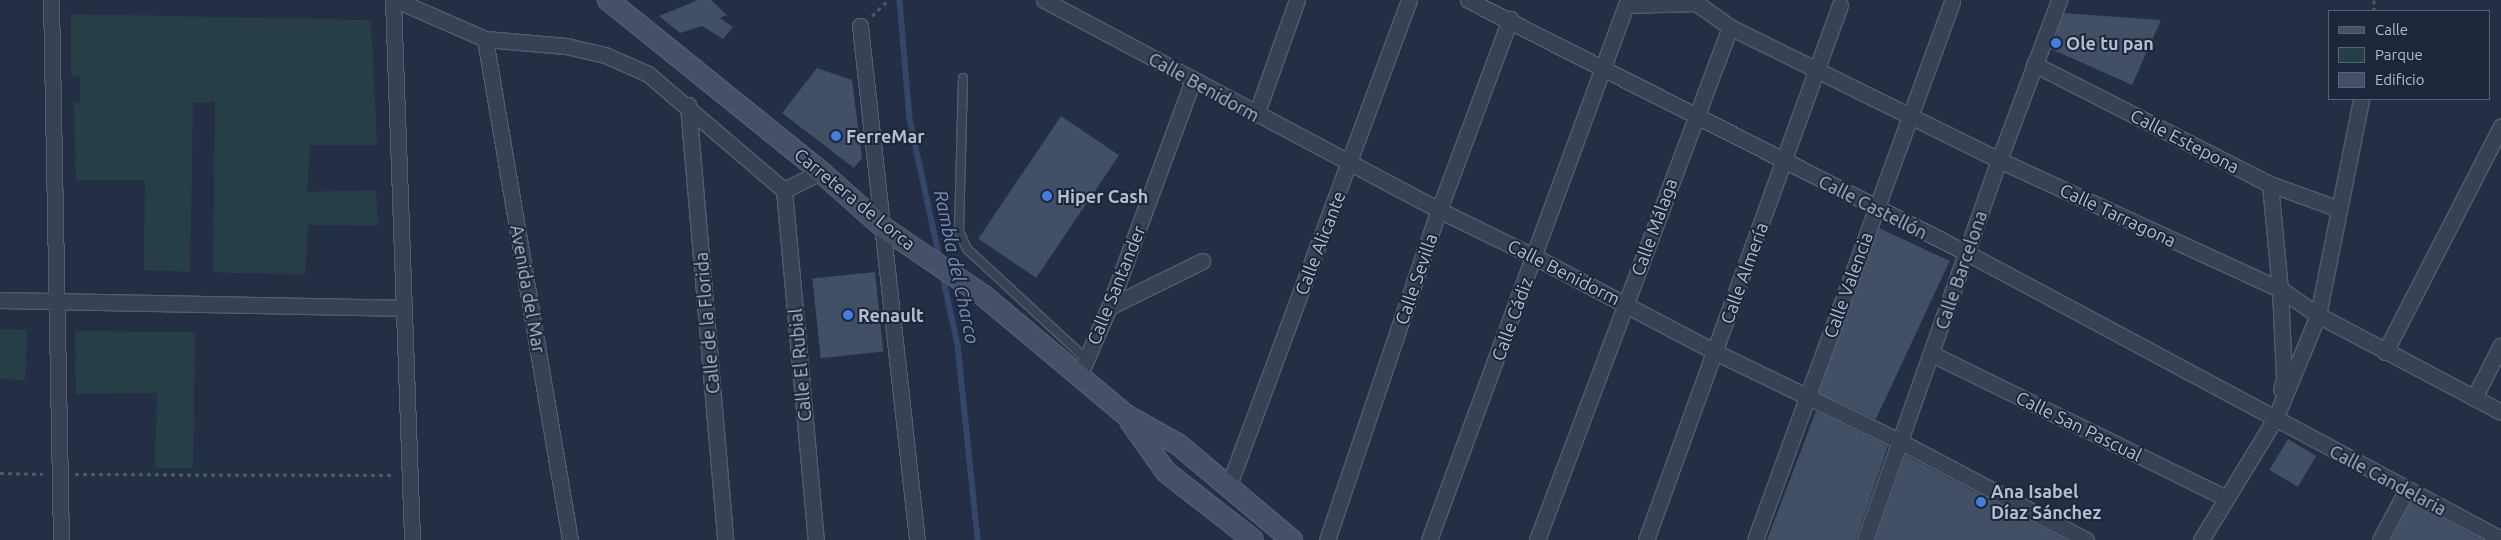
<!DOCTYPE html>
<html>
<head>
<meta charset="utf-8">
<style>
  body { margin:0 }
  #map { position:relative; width:2501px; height:540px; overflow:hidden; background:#242f45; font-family:Ubuntu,sans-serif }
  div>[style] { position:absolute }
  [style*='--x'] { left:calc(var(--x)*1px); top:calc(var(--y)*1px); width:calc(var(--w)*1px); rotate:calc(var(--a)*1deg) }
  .green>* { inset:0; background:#263f46; transform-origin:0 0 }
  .stream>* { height:5.5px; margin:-2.75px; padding:0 2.75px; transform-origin:2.75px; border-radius:2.75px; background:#34466c }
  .building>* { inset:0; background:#434e67; transform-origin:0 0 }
  .path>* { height:3px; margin-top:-1.5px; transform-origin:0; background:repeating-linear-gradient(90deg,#455c62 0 4px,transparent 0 8px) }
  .roads { filter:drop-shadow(1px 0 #545c6e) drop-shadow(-1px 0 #545c6e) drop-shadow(0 1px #545c6e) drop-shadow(0 -1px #545c6e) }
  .service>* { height:8px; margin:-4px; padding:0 4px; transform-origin:4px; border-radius:4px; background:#394254 }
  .minor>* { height:15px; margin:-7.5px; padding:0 7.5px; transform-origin:7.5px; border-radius:7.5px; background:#394254 }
  .secondary>* { height:20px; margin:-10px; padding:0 10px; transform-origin:10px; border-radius:10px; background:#465068 }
  .dots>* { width:14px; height:14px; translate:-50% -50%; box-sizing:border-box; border:2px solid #1d263a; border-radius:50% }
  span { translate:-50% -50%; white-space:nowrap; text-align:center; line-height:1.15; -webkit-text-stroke:4px #1d263a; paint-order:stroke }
  .poi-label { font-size:18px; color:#b6bdce; font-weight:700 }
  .left { translate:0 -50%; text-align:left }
  .street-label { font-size:18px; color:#b6bdce }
  .water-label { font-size:19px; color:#7b8fb8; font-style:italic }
  .legend { position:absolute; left:2328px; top:10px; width:162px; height:90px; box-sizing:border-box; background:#1d263a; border:1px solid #5a6275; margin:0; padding:6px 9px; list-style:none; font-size:15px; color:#b6bdce }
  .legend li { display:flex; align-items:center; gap:10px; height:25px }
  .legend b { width:25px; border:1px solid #5a6275 }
</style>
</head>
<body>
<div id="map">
  <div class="green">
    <div style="clip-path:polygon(71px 14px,371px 20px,377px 145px,310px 145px,307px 192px,376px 190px,378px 226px,308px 225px,305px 275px,213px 272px,215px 102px,193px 103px,190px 272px,144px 270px,145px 180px,76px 180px,74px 103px,80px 103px,80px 77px,71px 76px)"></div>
    <div style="left:0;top:329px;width:27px;height:50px;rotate:2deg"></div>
    <div style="clip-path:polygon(75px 331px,195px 332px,193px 468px,155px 468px,157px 393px,76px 394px)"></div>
  </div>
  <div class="stream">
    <div style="--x:900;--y:0;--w:119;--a:85.2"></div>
    <div style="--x:910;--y:119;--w:143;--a:77.9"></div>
    <div style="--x:943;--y:276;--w:71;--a:77.7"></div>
    <div style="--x:958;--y:345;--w:196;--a:84.1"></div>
  </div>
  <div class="building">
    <div style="clip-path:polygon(698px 0,711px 0,727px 15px,720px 18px,733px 27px,723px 39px,702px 26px,680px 33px,659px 16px)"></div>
    <div style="clip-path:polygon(2064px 13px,2161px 20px,2132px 85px,2051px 49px)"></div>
    <div style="clip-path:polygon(817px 68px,852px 80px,862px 158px,854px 168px,782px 113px)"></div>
    <div style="left:1061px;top:116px;width:70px;height:148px;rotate:34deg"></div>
    <div style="left:1879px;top:228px;width:78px;height:175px;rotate:25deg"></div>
    <div style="left:875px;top:272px;width:80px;height:63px;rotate:84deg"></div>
    <div style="clip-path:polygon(1816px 411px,1888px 446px,1856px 540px,1767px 540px)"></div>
    <div style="left:2288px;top:439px;width:33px;height:36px;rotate:31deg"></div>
    <div style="clip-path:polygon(1905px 455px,2066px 540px,1875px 540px)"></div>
    <div style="clip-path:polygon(2411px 501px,2483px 540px,2391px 540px)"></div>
  </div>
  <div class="path">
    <div style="--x:2374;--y:11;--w:11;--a:-90"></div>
    <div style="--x:872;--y:16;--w:23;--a:-45"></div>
    <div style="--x:0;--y:473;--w:43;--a:1.3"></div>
    <div style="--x:75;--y:474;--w:318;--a:0.2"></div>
  </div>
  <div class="roads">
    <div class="service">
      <div style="--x:963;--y:78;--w:153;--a:91.5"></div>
      <div style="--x:959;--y:231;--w:20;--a:66"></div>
      <div style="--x:967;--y:249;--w:162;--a:42.7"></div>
    </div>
    <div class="minor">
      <div style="--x:51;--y:0;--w:540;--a:88.94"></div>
      <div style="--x:393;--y:0;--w:540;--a:87.98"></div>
      <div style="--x:396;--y:0;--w:97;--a:23.7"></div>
      <div style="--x:485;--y:39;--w:81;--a:4.9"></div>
      <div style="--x:566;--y:46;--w:40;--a:13"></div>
      <div style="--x:605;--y:55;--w:47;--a:23.8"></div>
      <div style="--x:648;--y:74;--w:179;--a:40.5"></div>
      <div style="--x:1044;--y:0;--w:447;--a:28"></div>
      <div style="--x:1439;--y:210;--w:107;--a:26.1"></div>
      <div style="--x:1535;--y:257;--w:204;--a:27.8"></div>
      <div style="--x:1715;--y:352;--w:207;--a:25.8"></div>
      <div style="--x:1901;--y:442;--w:209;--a:27.9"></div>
      <div style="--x:1468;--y:0;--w:559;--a:26.89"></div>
      <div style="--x:1967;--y:253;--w:606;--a:28.17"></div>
      <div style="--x:860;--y:26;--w:517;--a:83.67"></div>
      <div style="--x:485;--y:39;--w:508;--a:80.37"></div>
      <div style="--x:2034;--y:64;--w:265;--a:27"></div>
      <div style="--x:2270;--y:184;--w:73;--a:19.9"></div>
      <div style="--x:688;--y:105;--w:437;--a:85.1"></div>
      <div style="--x:1256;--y:115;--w:122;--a:-70.4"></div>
      <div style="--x:2270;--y:184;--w:105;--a:84.6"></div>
      <div style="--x:2280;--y:289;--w:89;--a:87.4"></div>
      <div style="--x:2284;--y:378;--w:12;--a:104"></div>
      <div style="--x:784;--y:190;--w:351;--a:84.8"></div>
      <div style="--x:784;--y:190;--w:41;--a:-25.9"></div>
      <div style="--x:0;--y:300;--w:403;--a:1.1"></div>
      <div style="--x:1109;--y:307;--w:104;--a:-26.3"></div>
      <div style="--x:2385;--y:352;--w:254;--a:-62.8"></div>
      <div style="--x:1932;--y:354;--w:327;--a:26.1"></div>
      <div style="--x:1079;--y:376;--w:75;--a:-66.5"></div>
      <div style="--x:1109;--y:307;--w:242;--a:-69.7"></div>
      <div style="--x:2474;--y:398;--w:59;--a:-63"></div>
      <div style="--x:1229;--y:485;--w:517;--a:-69.64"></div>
      <div style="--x:1327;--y:540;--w:348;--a:-71.3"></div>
      <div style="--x:1439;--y:210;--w:204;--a:-69.6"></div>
      <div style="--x:1429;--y:540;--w:570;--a:-69.79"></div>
      <div style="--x:1626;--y:5;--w:70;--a:-1.6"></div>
      <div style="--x:1696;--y:3;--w:42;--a:35.2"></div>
      <div style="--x:1730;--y:27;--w:300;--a:26.3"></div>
      <div style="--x:1999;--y:160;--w:309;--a:24.7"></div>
      <div style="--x:2280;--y:289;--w:46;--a:34.4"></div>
      <div style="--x:2318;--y:315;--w:207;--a:27.9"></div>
      <div style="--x:1537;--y:540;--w:548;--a:-69.38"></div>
      <div style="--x:1646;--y:540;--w:569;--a:-70.07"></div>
      <div style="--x:1755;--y:540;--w:573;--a:-69.89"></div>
      <div style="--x:1865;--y:540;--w:403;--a:-70.6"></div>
      <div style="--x:1999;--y:160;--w:171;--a:-69.4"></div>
      <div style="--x:2201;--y:540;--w:142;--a:-58.6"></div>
      <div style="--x:2275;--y:419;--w:113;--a:-67.5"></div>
      <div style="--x:2318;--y:315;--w:220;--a:-78.7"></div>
      <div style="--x:2380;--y:540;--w:55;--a:-62"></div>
    </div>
    <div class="secondary">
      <div style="--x:608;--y:0;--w:274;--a:38.9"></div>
      <div style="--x:821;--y:172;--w:84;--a:41.6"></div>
      <div style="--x:884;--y:228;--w:121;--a:34.2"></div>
      <div style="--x:984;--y:296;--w:185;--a:40"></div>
      <div style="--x:1126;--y:415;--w:61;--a:29.5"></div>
      <div style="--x:1179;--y:445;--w:148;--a:40.1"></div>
      <div style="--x:1130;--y:421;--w:62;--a:54.8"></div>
      <div style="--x:1166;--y:472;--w:110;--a:38"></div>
    </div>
  </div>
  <div class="dots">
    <div style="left:2056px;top:43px;background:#3f7fe0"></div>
    <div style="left:836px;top:136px;background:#3f7fe0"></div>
    <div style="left:1047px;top:196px;background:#3f7fe0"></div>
    <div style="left:848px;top:315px;background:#3f7fe0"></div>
    <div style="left:1981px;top:502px;background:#3f7fe0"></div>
  </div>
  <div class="poi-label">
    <span class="left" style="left:2066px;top:43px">Ole tu pan</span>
    <span class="left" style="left:846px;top:136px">FerreMar</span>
    <span class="left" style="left:1057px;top:196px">Hiper Cash</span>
    <span class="left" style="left:858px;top:315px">Renault</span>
    <span class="left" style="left:1991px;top:502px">Ana Isabel<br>Díaz Sánchez</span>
  </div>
  <div class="street-label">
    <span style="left:1204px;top:87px;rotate:29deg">Calle Benidorm</span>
    <span style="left:2185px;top:141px;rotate:27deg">Calle Estepona</span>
    <span style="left:855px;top:199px;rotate:39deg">Carretera de Lorca</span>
    <span style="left:1873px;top:207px;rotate:27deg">Calle Castellón</span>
    <span style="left:2118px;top:215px;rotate:25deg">Calle Tarragona</span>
    <span style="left:1654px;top:227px;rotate:-70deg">Calle Málaga</span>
    <span style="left:1320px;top:243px;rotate:-69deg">Calle Alicante</span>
    <span style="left:1961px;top:270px;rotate:-71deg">Calle Barcelona</span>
    <span style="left:1564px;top:272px;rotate:27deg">Calle Benidorm</span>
    <span style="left:1744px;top:273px;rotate:-70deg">Calle Almería</span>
    <span style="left:1416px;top:279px;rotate:-71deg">Calle Sevilla</span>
    <span style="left:1116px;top:285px;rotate:-68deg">Calle Santander</span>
    <span style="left:1848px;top:285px;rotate:-70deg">Calle Valencia</span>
    <span style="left:528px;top:289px;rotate:80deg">Avenida del Mar</span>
    <span style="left:1512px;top:319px;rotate:-70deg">Calle Cádiz</span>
    <span style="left:707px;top:323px;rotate:-95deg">Calle de la Florida</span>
    <span style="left:800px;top:365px;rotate:-95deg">Calle El Rubial</span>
    <span style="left:2079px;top:426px;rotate:26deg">Calle San Pascual</span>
    <span style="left:2388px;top:480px;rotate:28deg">Calle Candelaria</span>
  </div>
  <div class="water-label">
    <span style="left:956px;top:267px;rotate:78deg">Rambla del Charco</span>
  </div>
  <ul class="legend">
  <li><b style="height:6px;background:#465068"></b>Calle</li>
  <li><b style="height:14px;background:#263f46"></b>Parque</li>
  <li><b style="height:14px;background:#434e67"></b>Edificio</li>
  </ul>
</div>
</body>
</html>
